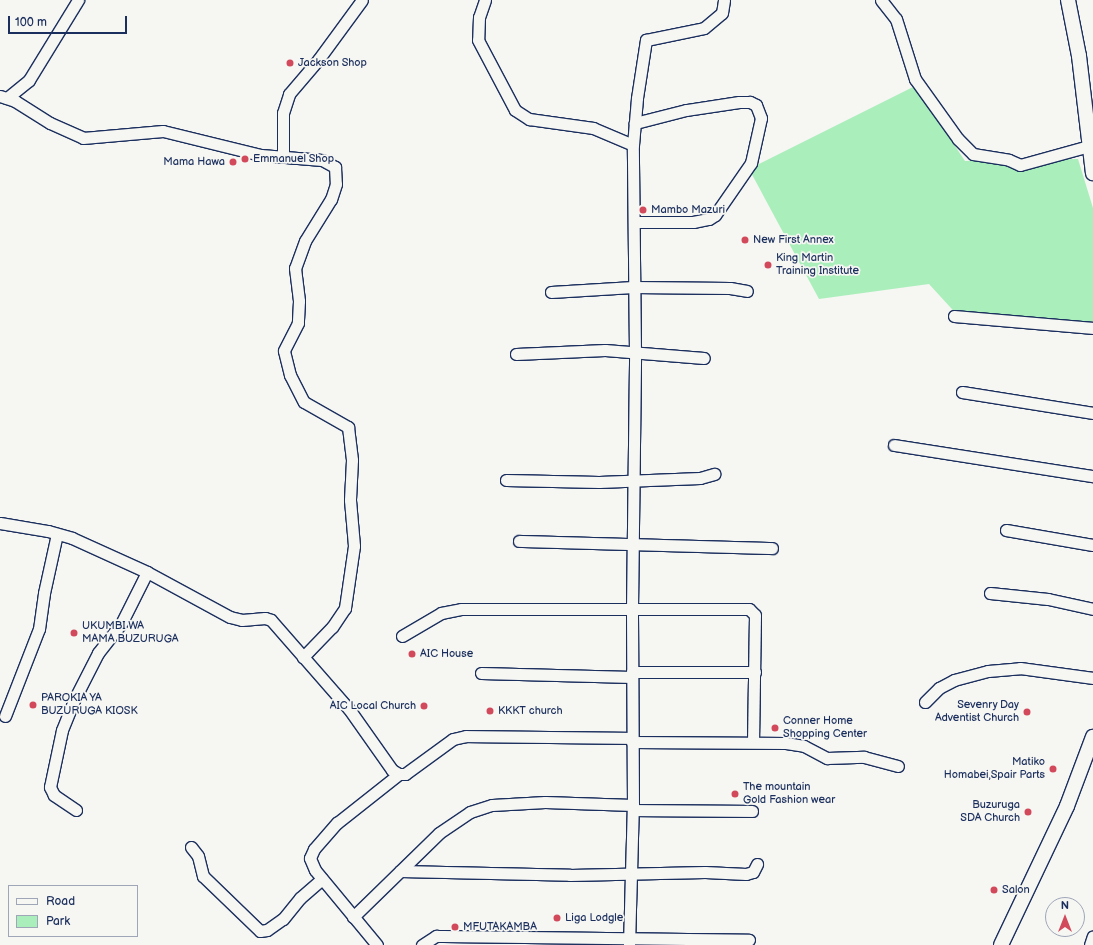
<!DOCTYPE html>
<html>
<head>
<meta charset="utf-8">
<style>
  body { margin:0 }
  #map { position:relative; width:1093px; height:945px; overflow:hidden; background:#f6f6f2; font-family:"Balsamiq Sans",sans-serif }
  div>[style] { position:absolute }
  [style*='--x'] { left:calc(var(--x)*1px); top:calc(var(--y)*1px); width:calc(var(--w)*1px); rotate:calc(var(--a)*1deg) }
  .green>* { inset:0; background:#aaefbb }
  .roads { filter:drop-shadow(1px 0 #1b2f5e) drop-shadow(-1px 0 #1b2f5e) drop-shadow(0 1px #1b2f5e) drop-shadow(0 -1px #1b2f5e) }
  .minor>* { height:11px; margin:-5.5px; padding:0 5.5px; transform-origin:5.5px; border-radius:5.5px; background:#f6f6f2 }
  .major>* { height:14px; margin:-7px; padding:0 7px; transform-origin:7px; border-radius:7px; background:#f6f6f2 }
  .dots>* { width:11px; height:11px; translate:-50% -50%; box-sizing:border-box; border:2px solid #f6f6f2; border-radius:50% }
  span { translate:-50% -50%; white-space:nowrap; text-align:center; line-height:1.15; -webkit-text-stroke:3.5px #f6f6f2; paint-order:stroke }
  .poi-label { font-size:11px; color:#1b2f5e }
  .left { translate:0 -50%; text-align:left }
  .right { translate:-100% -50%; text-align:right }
  .legend { position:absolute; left:8px; top:885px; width:130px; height:52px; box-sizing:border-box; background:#f6f6f2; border:1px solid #9ea6b7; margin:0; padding:5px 7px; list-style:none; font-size:12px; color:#1b2f5e }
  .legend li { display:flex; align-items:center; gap:8px; height:20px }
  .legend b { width:20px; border:1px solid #9ea6b7 }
  .north { position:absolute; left:1045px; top:897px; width:40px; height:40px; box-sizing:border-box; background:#f6f6f2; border:1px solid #9ea6b7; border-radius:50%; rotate:0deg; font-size:11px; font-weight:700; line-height:16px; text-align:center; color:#1b2f5e }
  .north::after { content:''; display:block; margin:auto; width:14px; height:18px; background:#d1495b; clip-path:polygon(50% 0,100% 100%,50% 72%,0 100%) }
  .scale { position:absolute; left:8px; top:16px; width:119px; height:18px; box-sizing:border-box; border:2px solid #1b2f5e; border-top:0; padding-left:5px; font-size:12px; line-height:14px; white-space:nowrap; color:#1b2f5e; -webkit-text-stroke:3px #f6f6f2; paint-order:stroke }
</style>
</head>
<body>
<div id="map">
  <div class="green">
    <div style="clip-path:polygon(915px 86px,965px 161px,1078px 159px,1093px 208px,1093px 325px,961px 319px,929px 284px,819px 299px,749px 169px)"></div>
  </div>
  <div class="roads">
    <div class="minor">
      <div style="--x:485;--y:0;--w:18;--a:109"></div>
      <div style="--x:479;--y:17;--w:23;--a:92"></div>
      <div style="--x:478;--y:40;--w:79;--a:62.1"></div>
      <div style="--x:515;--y:110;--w:17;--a:33"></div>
      <div style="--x:529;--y:119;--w:65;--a:8"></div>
      <div style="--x:593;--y:128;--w:43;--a:23"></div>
      <div style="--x:881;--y:0;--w:24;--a:52"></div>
      <div style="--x:896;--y:19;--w:63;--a:72.4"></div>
      <div style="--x:915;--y:79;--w:74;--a:54.4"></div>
      <div style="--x:958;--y:139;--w:21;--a:45"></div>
      <div style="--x:973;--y:154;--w:36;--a:9"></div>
      <div style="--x:1009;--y:160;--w:12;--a:24"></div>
      <div style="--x:1020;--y:165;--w:72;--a:-15.4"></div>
      <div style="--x:0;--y:96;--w:16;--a:18"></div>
      <div style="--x:15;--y:101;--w:41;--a:32.2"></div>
      <div style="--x:50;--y:123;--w:36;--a:24"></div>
      <div style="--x:83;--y:138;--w:80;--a:-5"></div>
      <div style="--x:163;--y:131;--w:101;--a:13.8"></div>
      <div style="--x:261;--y:155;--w:61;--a:4.7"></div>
      <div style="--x:322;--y:160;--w:15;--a:28"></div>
      <div style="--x:335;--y:167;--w:17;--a:87"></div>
      <div style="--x:336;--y:184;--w:16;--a:108"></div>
      <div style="--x:331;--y:199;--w:49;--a:121.8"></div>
      <div style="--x:305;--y:241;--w:29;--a:110"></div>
      <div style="--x:295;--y:268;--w:33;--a:83"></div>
      <div style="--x:299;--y:301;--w:22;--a:93"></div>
      <div style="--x:298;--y:323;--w:31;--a:117"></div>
      <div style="--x:284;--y:351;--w:25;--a:76"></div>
      <div style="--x:290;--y:375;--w:30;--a:63"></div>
      <div style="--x:304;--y:402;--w:51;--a:29.6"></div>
      <div style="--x:348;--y:427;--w:33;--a:83"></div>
      <div style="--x:352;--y:460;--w:40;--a:92.9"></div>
      <div style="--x:350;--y:500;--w:46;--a:85"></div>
      <div style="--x:354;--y:546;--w:63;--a:98.3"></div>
      <div style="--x:345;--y:608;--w:23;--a:124"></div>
      <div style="--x:332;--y:627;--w:42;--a:134"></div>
      <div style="--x:7;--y:98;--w:28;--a:-39"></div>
      <div style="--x:29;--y:80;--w:94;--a:-58.5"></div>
      <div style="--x:283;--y:157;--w:44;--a:-90"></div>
      <div style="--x:283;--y:113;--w:20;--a:-72"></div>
      <div style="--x:289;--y:94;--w:45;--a:-49.5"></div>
      <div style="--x:318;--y:60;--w:74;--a:-53.7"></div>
      <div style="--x:634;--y:222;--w:59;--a:0"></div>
      <div style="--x:693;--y:222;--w:16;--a:-11"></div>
      <div style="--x:709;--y:219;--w:7;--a:-34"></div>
      <div style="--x:715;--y:215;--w:63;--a:-55.3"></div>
      <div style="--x:751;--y:163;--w:46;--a:-77.5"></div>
      <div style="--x:761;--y:118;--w:14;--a:-111"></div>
      <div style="--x:756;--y:105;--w:7;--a:-153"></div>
      <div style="--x:750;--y:102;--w:11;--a:180"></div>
      <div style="--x:739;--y:102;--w:54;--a:171.4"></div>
      <div style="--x:686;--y:110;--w:53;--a:165.7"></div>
      <div style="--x:551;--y:292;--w:82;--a:-3.5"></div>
      <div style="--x:633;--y:287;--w:97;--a:0.6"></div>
      <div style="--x:730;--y:288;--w:17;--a:10"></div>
      <div style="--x:954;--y:316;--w:140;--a:4.9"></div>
      <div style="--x:516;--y:354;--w:89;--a:-2.6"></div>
      <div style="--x:605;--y:350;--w:99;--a:4.6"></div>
      <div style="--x:962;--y:392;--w:133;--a:9.1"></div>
      <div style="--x:894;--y:445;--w:201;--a:8.9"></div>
      <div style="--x:506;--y:480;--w:93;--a:1.2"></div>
      <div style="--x:599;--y:482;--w:101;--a:-2.3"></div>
      <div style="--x:700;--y:478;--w:15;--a:-16"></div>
      <div style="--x:0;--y:523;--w:49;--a:9.5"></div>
      <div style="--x:48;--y:531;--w:25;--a:16"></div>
      <div style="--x:72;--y:538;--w:82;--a:24.4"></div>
      <div style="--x:147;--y:572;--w:94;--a:28.5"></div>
      <div style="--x:230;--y:617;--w:12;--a:14"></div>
      <div style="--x:242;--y:620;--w:23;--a:-5"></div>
      <div style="--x:265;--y:618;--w:6;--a:18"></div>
      <div style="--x:271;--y:620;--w:118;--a:48.8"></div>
      <div style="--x:349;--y:709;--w:75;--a:54.8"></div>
      <div style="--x:392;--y:770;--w:8;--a:30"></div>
      <div style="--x:399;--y:774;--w:6;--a:0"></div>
      <div style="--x:405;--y:774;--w:59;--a:-36.1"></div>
      <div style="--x:453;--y:739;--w:13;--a:-13"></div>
      <div style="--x:466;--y:736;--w:166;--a:0.7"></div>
      <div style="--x:1006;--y:530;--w:88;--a:9.8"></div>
      <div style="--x:519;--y:541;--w:253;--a:1.6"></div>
      <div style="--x:990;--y:593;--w:58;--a:5.9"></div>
      <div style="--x:1048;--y:599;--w:46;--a:12.5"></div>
      <div style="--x:402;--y:636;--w:45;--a:-30.5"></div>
      <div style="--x:441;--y:613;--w:20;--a:-11"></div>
      <div style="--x:461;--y:609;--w:288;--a:0"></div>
      <div style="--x:749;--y:609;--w:8;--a:45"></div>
      <div style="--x:755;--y:615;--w:127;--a:90.9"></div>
      <div style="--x:632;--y:672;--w:123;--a:0"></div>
      <div style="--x:481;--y:673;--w:151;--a:1.5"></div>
      <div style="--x:925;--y:702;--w:20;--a:-45"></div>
      <div style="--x:939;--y:688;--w:17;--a:-28"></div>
      <div style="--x:954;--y:680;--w:35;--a:-15"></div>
      <div style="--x:988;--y:671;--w:32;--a:-5"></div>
      <div style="--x:1020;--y:668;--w:74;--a:7.8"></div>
      <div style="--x:5;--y:716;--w:93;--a:-68.7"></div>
      <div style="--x:39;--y:629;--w:36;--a:-82"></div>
      <div style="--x:44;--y:593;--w:60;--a:-77.6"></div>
      <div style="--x:632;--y:742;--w:154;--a:0.4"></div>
      <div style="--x:786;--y:743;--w:18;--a:9"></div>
      <div style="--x:804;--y:746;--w:26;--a:28"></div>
      <div style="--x:827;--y:758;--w:37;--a:-2"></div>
      <div style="--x:864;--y:757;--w:35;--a:15"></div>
      <div style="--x:76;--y:810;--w:27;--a:-146"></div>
      <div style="--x:54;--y:795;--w:9;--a:-117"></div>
      <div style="--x:50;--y:787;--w:58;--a:-78.1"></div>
      <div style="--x:62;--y:730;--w:32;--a:-68"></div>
      <div style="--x:74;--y:700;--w:53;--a:-62.9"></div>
      <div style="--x:98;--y:653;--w:39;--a:-52"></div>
      <div style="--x:122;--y:622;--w:56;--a:-63.4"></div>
      <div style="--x:633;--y:810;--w:119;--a:0.5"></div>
      <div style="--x:191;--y:847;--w:11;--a:52"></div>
      <div style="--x:198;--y:856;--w:21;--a:76"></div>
      <div style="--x:203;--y:876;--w:79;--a:44"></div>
      <div style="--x:260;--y:931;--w:7;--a:-8"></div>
      <div style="--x:267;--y:930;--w:19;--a:-35"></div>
      <div style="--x:283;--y:919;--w:27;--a:-51"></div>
      <div style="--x:300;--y:898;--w:29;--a:-41"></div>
      <div style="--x:400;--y:871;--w:170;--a:1.3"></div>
      <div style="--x:570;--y:875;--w:135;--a:-1.3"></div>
      <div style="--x:705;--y:872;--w:41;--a:2.8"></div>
      <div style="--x:746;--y:874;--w:7;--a:-16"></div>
      <div style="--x:753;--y:872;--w:9;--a:-63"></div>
      <div style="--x:353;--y:917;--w:120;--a:-44.3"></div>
      <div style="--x:439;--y:833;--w:37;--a:-34"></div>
      <div style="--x:470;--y:812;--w:23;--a:-18"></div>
      <div style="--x:492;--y:805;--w:53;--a:-3.2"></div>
      <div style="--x:545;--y:802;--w:88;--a:2"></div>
      <div style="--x:377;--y:945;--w:97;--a:-129.6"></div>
      <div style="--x:315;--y:870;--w:13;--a:-113"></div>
      <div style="--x:310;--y:858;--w:10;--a:-66"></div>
      <div style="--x:314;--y:849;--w:35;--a:-49"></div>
      <div style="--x:337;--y:823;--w:79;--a:-38.3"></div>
      <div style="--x:422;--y:945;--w:17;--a:-33"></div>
      <div style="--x:436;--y:936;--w:7;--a:0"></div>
      <div style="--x:443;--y:936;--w:306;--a:0.7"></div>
      <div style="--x:629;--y:945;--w:140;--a:-88.4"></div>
      <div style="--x:633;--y:805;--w:196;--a:-90.3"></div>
      <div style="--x:632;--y:609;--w:256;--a:-89.3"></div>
      <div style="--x:635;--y:353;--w:208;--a:-90.6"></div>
      <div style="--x:633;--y:145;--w:47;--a:-85.1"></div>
      <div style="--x:637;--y:98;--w:59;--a:-81.2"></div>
      <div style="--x:646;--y:40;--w:59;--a:-11.7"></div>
      <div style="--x:704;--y:28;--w:23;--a:-40"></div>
      <div style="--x:722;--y:13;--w:13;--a:-81"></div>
      <div style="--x:1090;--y:945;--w:9;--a:-72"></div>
    </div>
    <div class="major">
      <div style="--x:1068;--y:0;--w:57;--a:78.9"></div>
      <div style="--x:1079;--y:56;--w:118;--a:83.2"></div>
      <div style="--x:1001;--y:945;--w:154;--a:-64.6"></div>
      <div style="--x:1067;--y:806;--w:74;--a:-69.4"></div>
    </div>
  </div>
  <div class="dots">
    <div style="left:290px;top:63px;background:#d1495b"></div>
    <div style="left:245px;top:159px;background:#d1495b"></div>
    <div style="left:233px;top:162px;background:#d1495b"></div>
    <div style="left:643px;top:210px;background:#d1495b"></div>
    <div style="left:745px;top:240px;background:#d1495b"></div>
    <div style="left:768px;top:265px;background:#d1495b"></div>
    <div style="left:74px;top:633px;background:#d1495b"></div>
    <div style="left:412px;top:654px;background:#d1495b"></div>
    <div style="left:33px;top:705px;background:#d1495b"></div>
    <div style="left:424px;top:706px;background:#d1495b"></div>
    <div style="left:490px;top:711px;background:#d1495b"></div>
    <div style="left:1027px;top:712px;background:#d1495b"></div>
    <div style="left:775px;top:728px;background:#d1495b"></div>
    <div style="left:1053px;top:769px;background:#d1495b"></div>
    <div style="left:735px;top:794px;background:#d1495b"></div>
    <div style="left:1028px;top:812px;background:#d1495b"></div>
    <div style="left:994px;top:890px;background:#d1495b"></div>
    <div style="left:557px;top:918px;background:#d1495b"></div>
    <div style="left:455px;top:927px;background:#d1495b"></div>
  </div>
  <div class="poi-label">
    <span class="left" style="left:298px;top:63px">Jackson Shop</span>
    <span class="left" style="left:253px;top:159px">Emmanuel Shop</span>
    <span class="right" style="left:225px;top:162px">Mama Hawa</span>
    <span class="left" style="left:651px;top:210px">Mambo Mazuri</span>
    <span class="left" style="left:753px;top:240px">New First Annex</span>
    <span class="left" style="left:776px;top:265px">King Martin<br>Training Institute</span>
    <span class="left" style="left:82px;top:633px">UKUMBI WA<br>MAMA BUZURUGA</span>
    <span class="left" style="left:420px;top:654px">AIC House</span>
    <span class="left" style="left:41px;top:705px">PAROKIA YA<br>BUZURUGA KIOSK</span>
    <span class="right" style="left:416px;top:706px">AIC Local Church</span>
    <span class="right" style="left:1019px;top:712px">Sevenry Day<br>Adventist Church</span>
    <span class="left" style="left:498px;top:711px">KKKT church</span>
    <span class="left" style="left:783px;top:728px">Conner Home<br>Shopping Center</span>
    <span class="right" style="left:1045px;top:769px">Matiko<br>Homabei,Spair Parts</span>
    <span class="left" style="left:743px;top:794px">The mountain<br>Gold Fashion wear</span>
    <span class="right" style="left:1020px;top:812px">Buzuruga<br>SDA Church</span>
    <span class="left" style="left:1002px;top:890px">Salon</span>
    <span class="left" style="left:565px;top:918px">Liga Lodgle</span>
    <span class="left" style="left:463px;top:927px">MFUTAKAMBA</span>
  </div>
  <ul class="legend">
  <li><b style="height:5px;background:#f6f6f2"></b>Road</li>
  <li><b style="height:11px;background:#aaefbb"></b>Park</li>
  </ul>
  <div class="north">N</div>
  <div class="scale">100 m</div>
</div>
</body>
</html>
